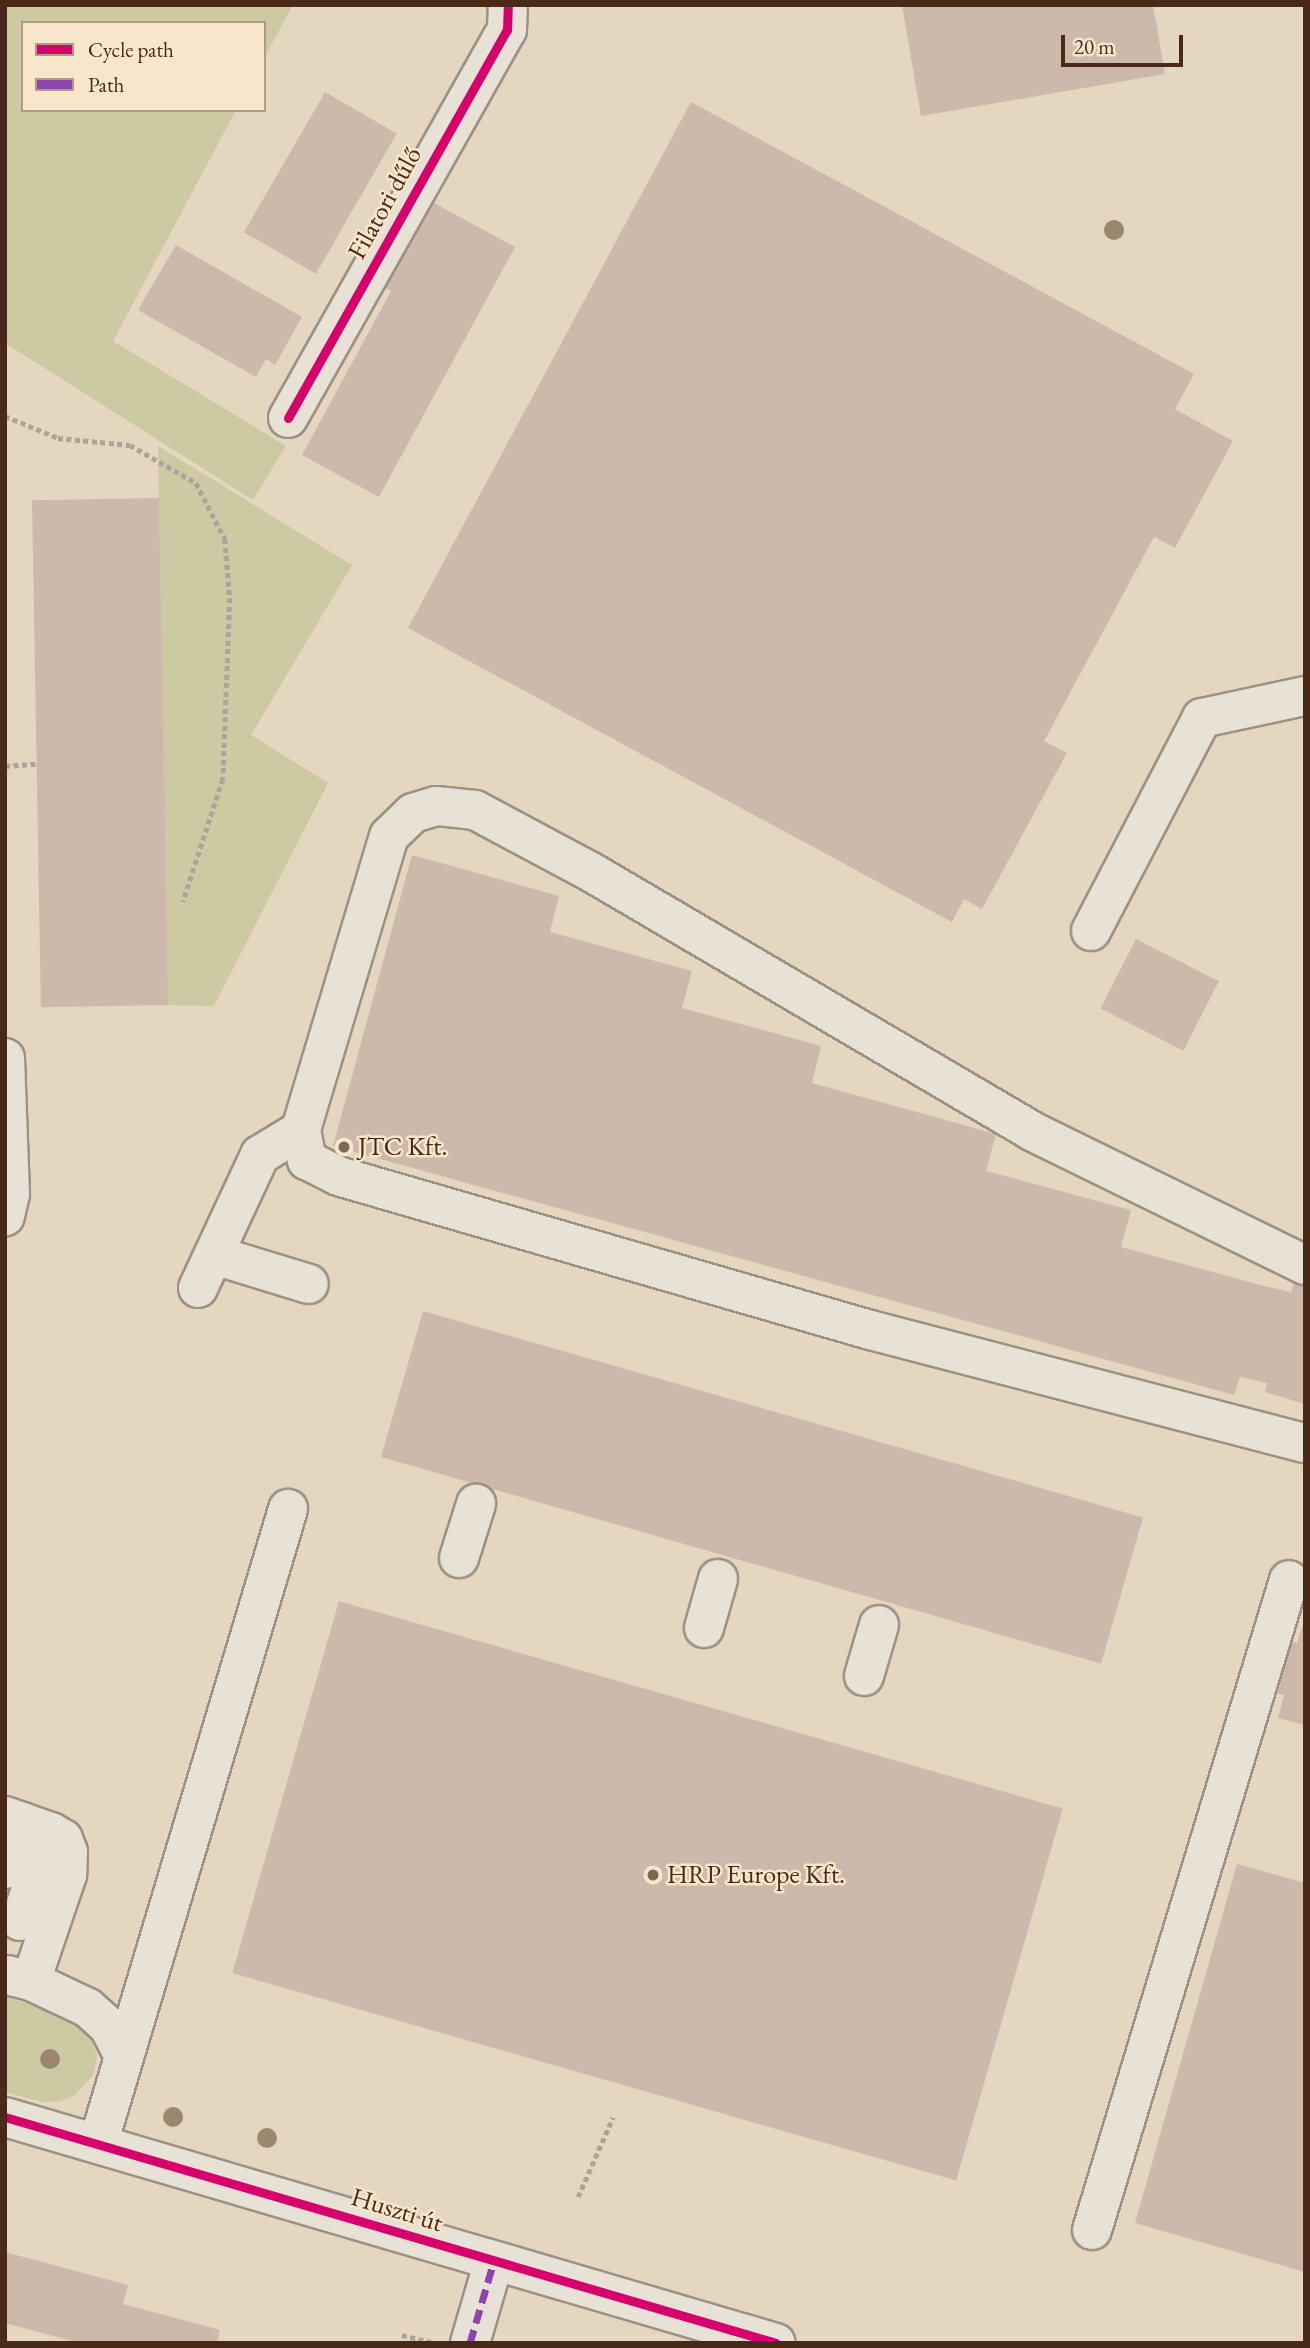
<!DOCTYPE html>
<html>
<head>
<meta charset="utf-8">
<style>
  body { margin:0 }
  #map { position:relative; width:1310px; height:2348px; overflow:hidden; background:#e4d6bf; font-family:"EB Garamond",serif }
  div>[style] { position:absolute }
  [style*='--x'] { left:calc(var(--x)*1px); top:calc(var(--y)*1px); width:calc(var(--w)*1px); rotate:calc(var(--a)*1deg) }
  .green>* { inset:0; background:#cdc9a2 }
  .building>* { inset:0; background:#ccb9ab; transform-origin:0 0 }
  .path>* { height:4.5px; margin-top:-2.25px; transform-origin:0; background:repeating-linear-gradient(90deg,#aca39a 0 5px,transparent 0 8.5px) }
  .roads { filter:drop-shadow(2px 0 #9c9182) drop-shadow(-2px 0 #9c9182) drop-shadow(0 2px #9c9182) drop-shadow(0 -2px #9c9182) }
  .minor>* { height:38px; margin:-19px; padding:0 19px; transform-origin:19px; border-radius:19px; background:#e8e1d6 }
  .quiet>* { height:7px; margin-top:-3.5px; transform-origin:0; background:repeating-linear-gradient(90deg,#8e44ad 0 14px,transparent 0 21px) }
  .cycleway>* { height:9px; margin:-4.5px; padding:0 4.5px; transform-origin:4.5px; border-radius:4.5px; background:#d6006c }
  .trees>* { width:20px; height:20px; margin:-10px; border-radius:50%; background:#9b8770 }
  .dots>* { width:19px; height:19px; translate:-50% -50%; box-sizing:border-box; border:4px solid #f7e6cc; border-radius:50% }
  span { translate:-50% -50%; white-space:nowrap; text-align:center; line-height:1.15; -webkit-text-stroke:5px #f7e6cc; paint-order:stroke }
  .street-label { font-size:26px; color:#492918 }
  .poi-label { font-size:26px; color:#492918 }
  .left { translate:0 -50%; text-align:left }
  .frame { position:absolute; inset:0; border:7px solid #492918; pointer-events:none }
  .legend { position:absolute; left:21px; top:21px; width:245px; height:91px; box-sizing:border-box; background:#f7e6cc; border:2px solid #b19a84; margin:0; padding:9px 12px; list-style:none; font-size:21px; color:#492918 }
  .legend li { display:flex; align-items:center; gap:14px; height:35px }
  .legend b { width:35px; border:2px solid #b19a84 }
  .scale { position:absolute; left:1061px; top:35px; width:122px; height:32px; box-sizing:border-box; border:4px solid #492918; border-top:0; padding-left:9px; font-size:21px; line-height:24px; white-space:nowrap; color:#492918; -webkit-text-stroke:5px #f7e6cc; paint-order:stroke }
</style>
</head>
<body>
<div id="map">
  <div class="green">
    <div style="clip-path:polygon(5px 5px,293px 5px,264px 58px,264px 23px,23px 23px,23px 110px,236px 110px,113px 341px,286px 446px,253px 500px,5px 343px)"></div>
    <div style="clip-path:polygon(158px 446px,352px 565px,251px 735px,328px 783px,214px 1006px,167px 1005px)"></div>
    <div style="clip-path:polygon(5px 1996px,73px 2019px,90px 2036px,97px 2056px,93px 2075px,75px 2095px,61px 2101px,42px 2102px,5px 2092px)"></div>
  </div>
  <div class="building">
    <div style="clip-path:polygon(902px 5px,1153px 5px,1165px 74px,921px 116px)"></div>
    <div style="left:325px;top:92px;width:83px;height:162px;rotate:30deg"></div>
    <div style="clip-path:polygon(691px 102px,1194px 374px,1175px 409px,1233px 441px,1175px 548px,1154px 537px,1044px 741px,1067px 753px,982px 909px,964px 899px,952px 922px,408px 628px)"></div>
    <div style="clip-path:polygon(425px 198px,515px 247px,379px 497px,302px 455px,391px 291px,379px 284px)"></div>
    <div style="clip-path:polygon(176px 245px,302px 317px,275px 365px,266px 359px,256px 377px,138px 310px)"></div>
    <div style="left:159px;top:498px;width:507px;height:127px;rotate:89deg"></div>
    <div style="clip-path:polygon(412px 855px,559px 896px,550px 932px,692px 971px,682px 1008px,821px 1046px,812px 1083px,996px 1134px,986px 1171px,1131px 1210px,1121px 1247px,1264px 1286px,1291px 1292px,1295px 1280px,1305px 1286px,1305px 1404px,1265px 1392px,1267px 1383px,1240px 1377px,1234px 1395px,333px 1146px)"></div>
    <div style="left:1136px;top:939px;width:93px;height:78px;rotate:27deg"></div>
    <div style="left:423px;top:1311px;width:749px;height:152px;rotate:16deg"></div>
    <div style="left:339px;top:1601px;width:753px;height:387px;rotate:16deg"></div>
    <div style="clip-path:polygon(1305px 1619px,1305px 1725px,1278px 1718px,1284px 1695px,1266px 1691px,1280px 1638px,1297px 1643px)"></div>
    <div style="clip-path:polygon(1237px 1864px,1305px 1883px,1305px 2272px,1135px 2223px)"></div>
    <div style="clip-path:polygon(5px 2252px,128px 2285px,123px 2304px,220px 2330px,217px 2343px,79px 2343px,5px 2323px)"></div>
  </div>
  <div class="path">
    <div style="--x:5;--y:416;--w:57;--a:22.5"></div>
    <div style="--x:58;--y:438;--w:72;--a:5.6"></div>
    <div style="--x:130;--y:445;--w:76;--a:29.9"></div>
    <div style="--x:196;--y:483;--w:63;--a:62.6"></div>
    <div style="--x:225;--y:539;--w:59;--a:85.2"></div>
    <div style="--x:230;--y:598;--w:181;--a:92.2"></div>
    <div style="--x:223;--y:779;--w:129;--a:108"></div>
    <div style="--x:5;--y:766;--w:31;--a:-4"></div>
    <div style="--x:578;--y:2197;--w:87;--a:-66.4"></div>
    <div style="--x:402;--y:2335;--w:30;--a:14"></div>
  </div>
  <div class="roads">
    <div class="minor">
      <div style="--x:288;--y:418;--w:446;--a:-60.6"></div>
      <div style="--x:507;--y:30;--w:25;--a:-88"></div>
      <div style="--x:1091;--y:931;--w:240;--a:-62.5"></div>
      <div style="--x:1202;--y:718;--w:105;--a:-12.1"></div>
      <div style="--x:5;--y:1058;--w:136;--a:87.9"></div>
      <div style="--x:10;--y:1194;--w:23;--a:103"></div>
      <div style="--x:214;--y:1255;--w:99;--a:17"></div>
      <div style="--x:1305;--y:1265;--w:304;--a:-153.9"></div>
      <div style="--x:1032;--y:1131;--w:511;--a:-149.57"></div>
      <div style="--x:591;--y:872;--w:132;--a:-151.9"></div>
      <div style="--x:475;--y:810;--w:39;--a:-174"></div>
      <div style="--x:436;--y:806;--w:24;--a:163"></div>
      <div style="--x:413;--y:813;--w:33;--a:136"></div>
      <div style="--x:389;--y:836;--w:307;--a:106.7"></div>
      <div style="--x:301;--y:1130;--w:31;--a:79"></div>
      <div style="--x:307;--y:1160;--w:35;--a:27"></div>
      <div style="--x:338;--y:1176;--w:554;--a:16.14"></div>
      <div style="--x:870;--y:1330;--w:449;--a:14.6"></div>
      <div style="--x:198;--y:1288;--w:147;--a:-65"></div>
      <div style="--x:260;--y:1155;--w:48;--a:-31.4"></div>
      <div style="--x:459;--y:1558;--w:57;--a:-72.5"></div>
      <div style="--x:704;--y:1628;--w:51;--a:-74.1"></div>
      <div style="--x:864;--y:1676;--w:53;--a:-73.6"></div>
      <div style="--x:5;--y:1816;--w:49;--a:19.2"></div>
      <div style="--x:51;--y:1832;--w:14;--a:30"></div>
      <div style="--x:63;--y:1839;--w:14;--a:69"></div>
      <div style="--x:68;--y:1852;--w:23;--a:92"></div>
      <div style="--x:67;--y:1875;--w:112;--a:108.8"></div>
      <div style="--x:5;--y:1869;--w:50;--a:-70.1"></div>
      <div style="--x:20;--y:1921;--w:94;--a:-70.8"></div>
      <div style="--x:7;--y:1975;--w:25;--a:14"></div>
      <div style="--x:31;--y:1981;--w:63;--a:25.3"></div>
      <div style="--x:88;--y:2008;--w:28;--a:42"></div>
      <div style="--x:109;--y:2027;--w:31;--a:63"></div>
      <div style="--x:5;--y:2117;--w:803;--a:16.34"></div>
      <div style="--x:98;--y:2144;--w:663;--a:-73.34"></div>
      <div style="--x:1092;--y:2230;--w:679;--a:-73.14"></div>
      <div style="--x:470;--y:2343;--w:85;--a:-73.7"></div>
    </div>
  </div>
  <div class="quiet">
    <div style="--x:470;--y:2343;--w:85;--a:-73.7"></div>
  </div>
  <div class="cycleway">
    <div style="--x:288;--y:418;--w:446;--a:-60.6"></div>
    <div style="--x:507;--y:30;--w:25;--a:-88"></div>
    <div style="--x:5;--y:2117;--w:803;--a:16.34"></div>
  </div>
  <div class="trees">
    <div style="left:1114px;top:230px"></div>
    <div style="left:50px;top:2059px"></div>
    <div style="left:173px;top:2117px"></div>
    <div style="left:267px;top:2138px"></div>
  </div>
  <div class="dots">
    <div style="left:344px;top:1147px;background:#7f6652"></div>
    <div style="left:653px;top:1875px;background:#7f6652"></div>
  </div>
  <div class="street-label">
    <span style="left:385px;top:203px;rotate:-61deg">Filatori dűlő</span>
    <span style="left:397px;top:2210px;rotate:17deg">Huszti út</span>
  </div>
  <div class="poi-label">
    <span class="left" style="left:358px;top:1147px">JTC Kft.</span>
    <span class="left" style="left:667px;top:1875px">HRP Europe Kft.</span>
  </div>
  <div class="frame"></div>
  <ul class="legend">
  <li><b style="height:9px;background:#d6006c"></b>Cycle path</li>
  <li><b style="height:9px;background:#8e44ad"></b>Path</li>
  </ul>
  <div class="scale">20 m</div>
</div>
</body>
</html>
